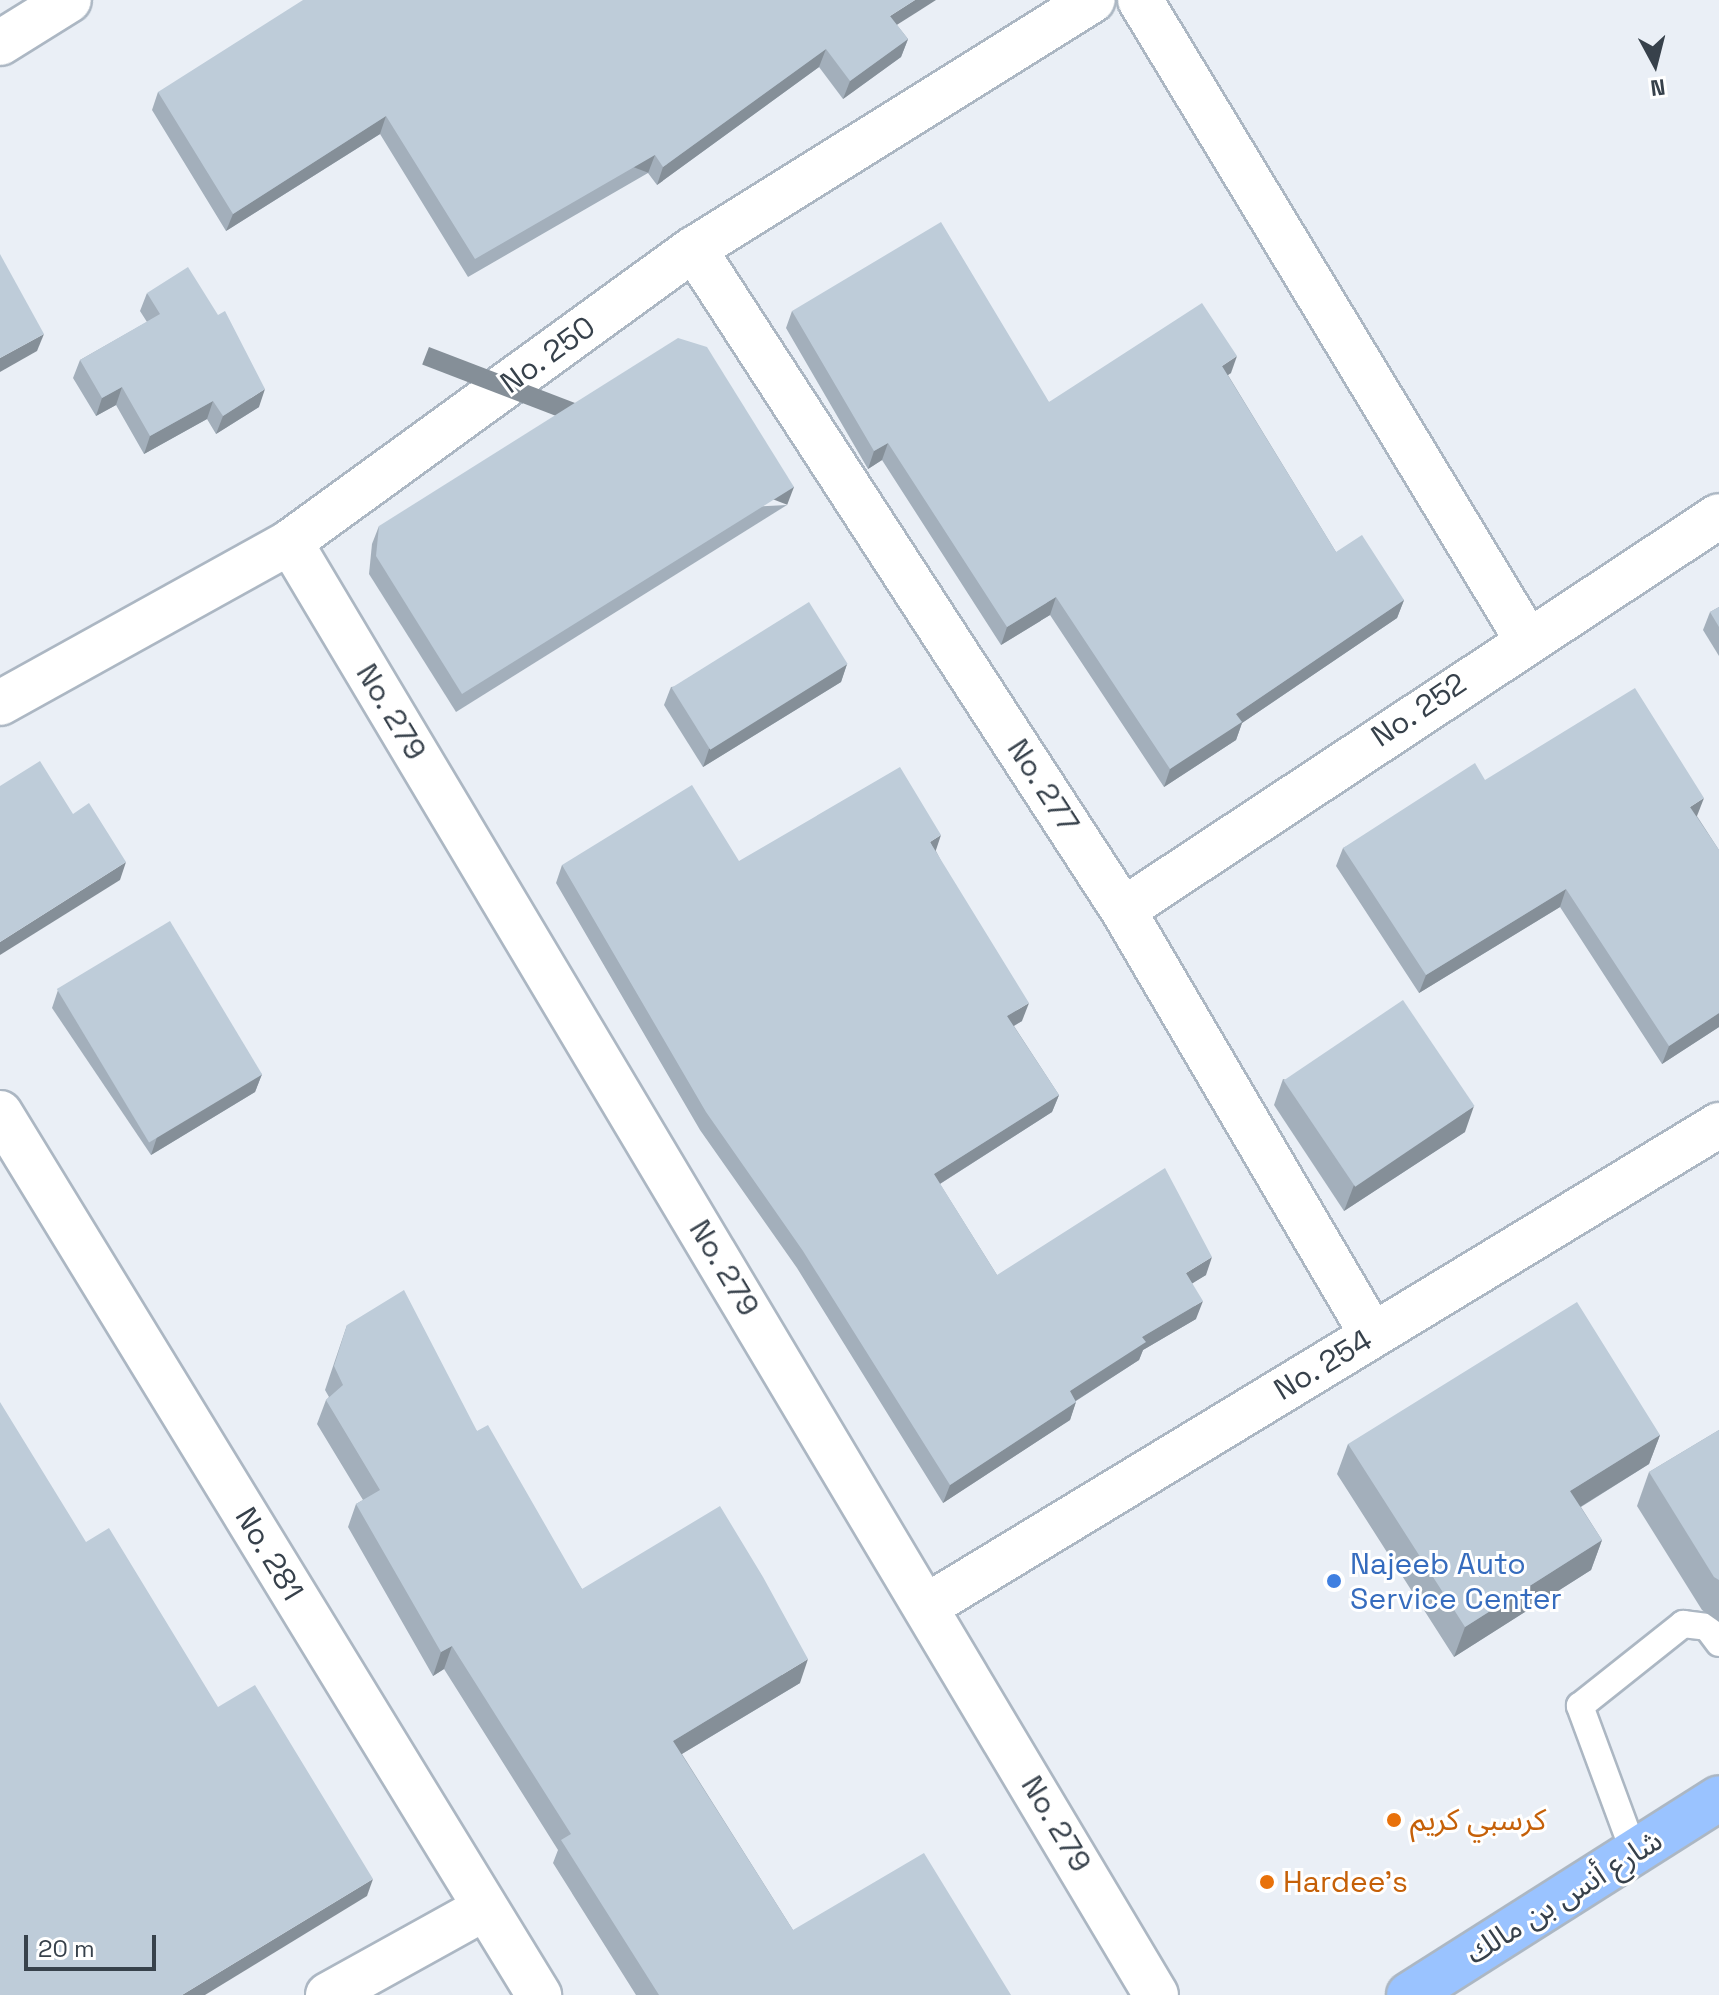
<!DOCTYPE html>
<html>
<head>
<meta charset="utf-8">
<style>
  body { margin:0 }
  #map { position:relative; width:1719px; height:1995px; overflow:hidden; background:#eaeff6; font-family:"Space Grotesk","Noto Sans Arabic",sans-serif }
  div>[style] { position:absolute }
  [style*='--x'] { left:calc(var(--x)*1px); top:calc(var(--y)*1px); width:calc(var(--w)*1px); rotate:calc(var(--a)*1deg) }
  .roads { filter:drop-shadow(2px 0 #acb7c3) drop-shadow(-2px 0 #acb7c3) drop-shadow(0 2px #acb7c3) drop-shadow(0 -2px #acb7c3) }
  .lane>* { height:26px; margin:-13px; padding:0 13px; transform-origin:13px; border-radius:13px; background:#fff }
  .street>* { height:44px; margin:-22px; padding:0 22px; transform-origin:22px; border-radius:22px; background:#fff }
  .primary>* { height:44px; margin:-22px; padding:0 22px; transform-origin:22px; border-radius:22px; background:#9ac3ff }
  .wall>* { inset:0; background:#a3afbb }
  .shaded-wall>* { inset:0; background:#858f98; transform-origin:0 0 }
  .building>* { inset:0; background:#beccd9; transform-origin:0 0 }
  .dots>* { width:22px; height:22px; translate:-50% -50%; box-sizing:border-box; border:4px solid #fff; border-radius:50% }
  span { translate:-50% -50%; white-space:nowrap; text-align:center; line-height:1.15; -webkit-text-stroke:6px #fff; paint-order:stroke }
  .street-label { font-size:30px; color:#37414b }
  .shop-label { font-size:30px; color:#366cbe }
  .left { translate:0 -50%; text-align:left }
  .food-label { font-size:30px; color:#c56008 }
  .north { position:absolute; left:1615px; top:24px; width:80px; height:80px; -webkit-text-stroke:6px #fff; paint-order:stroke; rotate:173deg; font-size:22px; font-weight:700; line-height:32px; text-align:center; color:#37414b }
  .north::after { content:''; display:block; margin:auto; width:28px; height:36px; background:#37414b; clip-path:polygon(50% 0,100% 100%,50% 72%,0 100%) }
  .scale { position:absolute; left:24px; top:1935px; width:132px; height:36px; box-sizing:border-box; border:4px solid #37414b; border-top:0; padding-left:10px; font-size:24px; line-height:28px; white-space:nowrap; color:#37414b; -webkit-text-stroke:6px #fff; paint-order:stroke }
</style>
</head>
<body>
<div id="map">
  <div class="roads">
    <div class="lane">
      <div style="--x:1634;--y:1852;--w:156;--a:-110.3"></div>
      <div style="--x:1580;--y:1706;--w:132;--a:-38.5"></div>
      <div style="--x:1683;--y:1624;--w:24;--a:7"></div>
      <div style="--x:1707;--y:1627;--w:20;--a:53"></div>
    </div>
    <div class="street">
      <div style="--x:1140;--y:0;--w:746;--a:58.83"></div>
      <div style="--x:0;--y:43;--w:81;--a:-31.9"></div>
      <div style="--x:694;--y:249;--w:788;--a:57.02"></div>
      <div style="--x:1123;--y:910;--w:493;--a:59.6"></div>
      <div style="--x:290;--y:542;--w:1691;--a:59.2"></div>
      <div style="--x:0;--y:703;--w:332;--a:-29"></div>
      <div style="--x:290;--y:542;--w:499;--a:-36"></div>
      <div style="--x:694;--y:249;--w:470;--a:-32"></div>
      <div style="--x:1123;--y:910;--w:714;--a:-33.47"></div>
      <div style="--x:0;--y:1113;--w:1034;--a:58.57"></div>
      <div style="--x:927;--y:1606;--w:927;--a:-31.27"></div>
      <div style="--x:328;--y:1995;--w:179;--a:-29"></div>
    </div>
    <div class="primary">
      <div style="--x:1409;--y:1995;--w:367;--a:-32.4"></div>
    </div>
  </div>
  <div class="wall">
    <div style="clip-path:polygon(897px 25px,908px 39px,901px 57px,843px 99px,819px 67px,657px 185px,648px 173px,468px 277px,380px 134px,226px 231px,152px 110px,158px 92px)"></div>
    <div style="clip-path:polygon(147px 293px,259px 407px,216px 434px,207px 419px,144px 454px,116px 405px,96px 416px,73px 378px,80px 360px,147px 322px,140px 311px)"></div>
    <div style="clip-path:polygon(792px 311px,1049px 402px,1231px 373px,1228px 375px,1336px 552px,1404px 600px,1397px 618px,1242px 723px,1236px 740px,1164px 787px,1050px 615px,1001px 645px,882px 460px,868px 469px,786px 328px)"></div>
    <div style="clip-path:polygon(787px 505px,456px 712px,369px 574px,372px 544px,379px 526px)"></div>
    <div style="clip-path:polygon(1719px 607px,1719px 656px,1703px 630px,1710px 612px)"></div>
    <div style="clip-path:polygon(847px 664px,841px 682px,703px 767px,664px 705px,671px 687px)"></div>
    <div style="clip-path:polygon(1485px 780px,1697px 816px,1719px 850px,1719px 1027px,1662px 1064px,1560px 907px,1419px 993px,1336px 866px,1343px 848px)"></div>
    <div style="clip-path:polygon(936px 851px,1022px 1021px,1014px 1026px,1059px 1095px,1052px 1112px,940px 1184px,997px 1275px,1206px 1275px,1192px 1283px,1196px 1319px,1143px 1350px,1139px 1360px,1076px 1401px,1070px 1420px,943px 1503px,797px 1268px,700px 1130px,556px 883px,562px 865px,739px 861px)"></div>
    <div style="clip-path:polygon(58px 990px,262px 1074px,255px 1092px,151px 1155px,52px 1008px)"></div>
    <div style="clip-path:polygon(1283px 1079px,1465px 1132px,1344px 1211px,1274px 1105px)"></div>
    <div style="clip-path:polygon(347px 1325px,477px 1431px,582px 1589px,800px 1683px,682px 1754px,793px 1930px,1011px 1995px,636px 1995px,553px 1863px,558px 1850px,444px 1669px,433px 1676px,348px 1527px,356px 1504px,363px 1500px,317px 1424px,326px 1400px,329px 1397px,325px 1390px)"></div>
    <div style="clip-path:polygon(1719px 1430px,1719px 1622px,1702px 1610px,1637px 1506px,1649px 1472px)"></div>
    <div style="clip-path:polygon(1660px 1435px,1649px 1464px,1581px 1507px,1602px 1540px,1591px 1570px,1454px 1657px,1337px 1474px,1348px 1444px)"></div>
  </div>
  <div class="shaded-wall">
    <div style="clip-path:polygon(915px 0,936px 0,884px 33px,890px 16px)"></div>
    <div style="clip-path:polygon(908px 39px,901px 57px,843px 99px,850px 81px)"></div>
    <div style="clip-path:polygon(826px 49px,819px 67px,657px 185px,663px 167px)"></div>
    <div style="clip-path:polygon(386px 116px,380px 134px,226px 231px,233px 214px)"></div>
    <div style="left:655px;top:155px;width:19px;height:208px;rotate:111deg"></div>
    <div style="clip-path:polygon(44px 334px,37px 351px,0 372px,0 358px)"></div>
    <div style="clip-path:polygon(1237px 356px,1231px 373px,1215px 383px,1222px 366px)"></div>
    <div style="clip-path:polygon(122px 387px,116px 405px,96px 416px,102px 398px)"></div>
    <div style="clip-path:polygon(265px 389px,259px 407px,216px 434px,223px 416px)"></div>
    <div style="clip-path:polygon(213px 401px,207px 419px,144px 454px,150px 436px)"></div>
    <div style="clip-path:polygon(888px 443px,882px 460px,868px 469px,874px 451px)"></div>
    <div style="left:794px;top:487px;width:19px;height:391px;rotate:111deg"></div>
    <div style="clip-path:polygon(1056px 597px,1050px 615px,1001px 645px,1007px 627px)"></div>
    <div style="clip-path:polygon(1404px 600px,1397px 618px,1242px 723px,1236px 740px,1164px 787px,1170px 769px,1236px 714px)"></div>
    <div style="clip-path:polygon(847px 664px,841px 682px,703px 767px,709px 749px)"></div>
    <div style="clip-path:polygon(1704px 798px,1697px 816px,1684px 824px,1690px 807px)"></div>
    <div style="clip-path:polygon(941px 835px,935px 853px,930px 842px)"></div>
    <div style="clip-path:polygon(126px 862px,120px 880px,0 955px,0 942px)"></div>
    <div style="clip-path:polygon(1566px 889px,1560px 907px,1419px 993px,1426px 975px)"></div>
    <div style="clip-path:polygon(1029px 1003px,1022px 1021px,1001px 1033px,1007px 1016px)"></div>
    <div style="clip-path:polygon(1719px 1013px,1719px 1027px,1662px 1064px,1669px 1046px)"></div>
    <div style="clip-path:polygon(262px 1074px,255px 1092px,151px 1155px,157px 1137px)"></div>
    <div style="clip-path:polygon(1059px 1095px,1052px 1112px,927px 1192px,934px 1174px)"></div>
    <div style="clip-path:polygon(1474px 1106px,1465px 1132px,1344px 1211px,1354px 1185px)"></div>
    <div style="clip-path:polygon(1212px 1257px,1206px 1275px,1180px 1291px,1186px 1273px)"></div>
    <div style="clip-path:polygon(1203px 1301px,1196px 1319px,1143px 1350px,1139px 1360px,1063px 1409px,1070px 1391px,1142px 1337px)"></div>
    <div style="clip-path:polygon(1076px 1402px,1070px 1420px,943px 1503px,950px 1485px)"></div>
    <div style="clip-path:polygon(1660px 1435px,1649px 1464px,1559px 1520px,1570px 1491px)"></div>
    <div style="clip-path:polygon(1602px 1540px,1591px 1570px,1454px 1657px,1465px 1627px)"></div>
    <div style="clip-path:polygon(452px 1646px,444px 1669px,433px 1676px,441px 1652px)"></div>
    <div style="clip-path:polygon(808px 1659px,800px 1683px,665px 1764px,673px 1741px)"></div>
    <div style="clip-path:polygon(373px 1879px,367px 1896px,205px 1995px,182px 1995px)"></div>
  </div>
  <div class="building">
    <div style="clip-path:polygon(303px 0,915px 0,890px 16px,908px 39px,850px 81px,826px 49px,663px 167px,655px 155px,475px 259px,386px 116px,233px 214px,158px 92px)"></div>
    <div style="clip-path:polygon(941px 222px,1049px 402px,1202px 303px,1237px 356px,1222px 366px,1336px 552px,1362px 535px,1404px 600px,1236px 714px,1242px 722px,1170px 769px,1056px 597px,1007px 627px,888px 443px,874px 451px,792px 311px)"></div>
    <div style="clip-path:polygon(0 254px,44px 334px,0 358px)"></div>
    <div style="clip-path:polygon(188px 267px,218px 315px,225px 311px,265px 389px,223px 416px,213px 401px,150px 436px,122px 387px,102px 398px,80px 360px,160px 314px,147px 293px)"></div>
    <div style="clip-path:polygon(678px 338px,707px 347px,794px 487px,462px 694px,376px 556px,379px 526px)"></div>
    <div style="left:809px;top:602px;width:73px;height:162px;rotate:58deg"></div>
    <div style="clip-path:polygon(1719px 607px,1719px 627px,1710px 612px)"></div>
    <div style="clip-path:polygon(1635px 688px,1704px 798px,1690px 807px,1719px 850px,1719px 1013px,1669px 1046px,1566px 889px,1426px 975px,1343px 848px,1475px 763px,1485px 780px)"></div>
    <div style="clip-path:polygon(40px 761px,73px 814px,89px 803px,126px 862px,0 942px,0 786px)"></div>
    <div style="clip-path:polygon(900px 767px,941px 835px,930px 842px,1029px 1003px,1007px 1016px,1059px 1095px,934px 1174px,997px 1275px,1165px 1168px,1212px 1257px,1186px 1273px,1203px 1301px,1142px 1337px,1146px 1342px,1070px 1391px,1076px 1402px,950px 1485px,803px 1251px,706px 1112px,562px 865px,692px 785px,739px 861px)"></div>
    <div style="left:170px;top:921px;width:179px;height:132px;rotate:59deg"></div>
    <div style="left:1403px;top:1000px;width:128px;height:144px;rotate:56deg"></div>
    <div style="clip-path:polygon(404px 1290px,477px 1431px,488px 1425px,582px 1589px,720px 1506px,763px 1577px,808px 1659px,673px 1741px,793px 1930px,924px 1853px,1011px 1995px,659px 1995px,561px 1840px,571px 1834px,452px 1646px,441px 1652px,356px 1504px,380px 1490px,326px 1400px,343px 1385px,334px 1366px,347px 1325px)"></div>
    <div style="clip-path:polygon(1577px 1302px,1660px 1435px,1570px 1491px,1602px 1540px,1465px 1627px,1348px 1444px)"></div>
    <div style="clip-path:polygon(0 1402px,86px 1542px,109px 1528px,218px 1707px,255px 1685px,373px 1879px,182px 1995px,0 1995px)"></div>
    <div style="clip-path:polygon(1719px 1430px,1719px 1580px,1714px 1577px,1649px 1472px)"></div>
  </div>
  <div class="dots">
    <div style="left:1334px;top:1581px;background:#3f7fe0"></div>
    <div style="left:1394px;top:1820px;background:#e8710a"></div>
    <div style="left:1267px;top:1882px;background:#e8710a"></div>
  </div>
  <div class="street-label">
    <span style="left:548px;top:355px;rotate:-36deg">No. 250</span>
    <span style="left:1419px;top:710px;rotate:-34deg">No. 252</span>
    <span style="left:391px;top:712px;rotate:59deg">No. 279</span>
    <span style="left:1043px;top:786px;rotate:57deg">No. 277</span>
    <span style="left:724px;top:1268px;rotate:59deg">No. 279</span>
    <span style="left:1323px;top:1365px;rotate:-31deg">No. 254</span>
    <span style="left:269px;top:1554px;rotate:59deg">No. 281</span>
    <span style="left:1056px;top:1824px;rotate:59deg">No. 279</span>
    <span style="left:1564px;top:1897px;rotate:-32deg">شارع أنس بن مالك</span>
  </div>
  <div class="shop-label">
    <span class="left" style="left:1350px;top:1581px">Najeeb Auto<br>Service Center</span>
  </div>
  <div class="food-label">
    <span class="left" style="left:1410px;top:1820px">كرسبي كريم</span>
    <span class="left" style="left:1283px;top:1882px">Hardee's</span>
  </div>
  <div class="north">N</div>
  <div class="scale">20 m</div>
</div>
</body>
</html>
